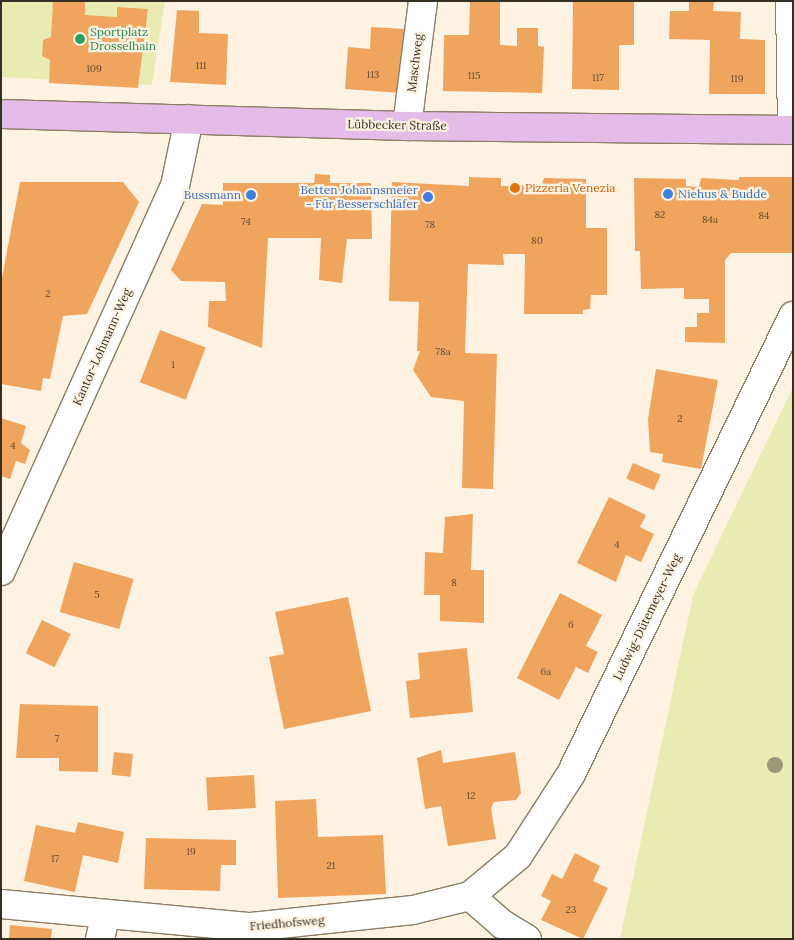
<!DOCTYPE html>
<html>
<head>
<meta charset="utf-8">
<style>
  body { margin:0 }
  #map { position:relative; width:794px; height:940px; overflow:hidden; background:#fef3e2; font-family:Lora,serif }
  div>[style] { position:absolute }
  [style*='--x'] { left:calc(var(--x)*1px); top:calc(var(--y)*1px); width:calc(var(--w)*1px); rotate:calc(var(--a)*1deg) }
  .green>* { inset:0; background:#e9ecb2 }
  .building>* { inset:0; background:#f0a55f; transform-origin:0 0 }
  .roads { filter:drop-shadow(1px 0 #8c7c63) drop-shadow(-1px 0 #8c7c63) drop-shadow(0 1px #8c7c63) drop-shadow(0 -1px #8c7c63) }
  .minor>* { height:28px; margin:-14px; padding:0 14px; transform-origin:14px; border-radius:14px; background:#fff }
  .major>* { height:28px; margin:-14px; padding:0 14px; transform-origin:14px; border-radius:14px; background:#e5bce7 }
  .trees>* { width:16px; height:16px; margin:-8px; border-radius:50%; background:#9d987a }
  .dots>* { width:14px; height:14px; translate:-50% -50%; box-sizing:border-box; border:2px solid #fef3e2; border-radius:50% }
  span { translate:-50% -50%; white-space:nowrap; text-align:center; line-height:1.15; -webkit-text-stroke:4.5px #fef3e2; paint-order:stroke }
  .number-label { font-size:10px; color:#644c32 }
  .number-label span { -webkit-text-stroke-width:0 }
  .leisure-label { font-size:12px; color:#27864d }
  .left { translate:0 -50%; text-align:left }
  .street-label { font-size:12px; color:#352e23 }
  .food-label { font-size:12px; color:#c56008 }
  .shop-label { font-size:12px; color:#366cbe }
  .right { translate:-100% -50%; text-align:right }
  .frame { position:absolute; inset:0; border:2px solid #352e23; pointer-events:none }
</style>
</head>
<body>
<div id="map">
  <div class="green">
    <div style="clip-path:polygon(1px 1px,165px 1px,152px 85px,1px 77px)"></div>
    <div style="clip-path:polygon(793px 387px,793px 939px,620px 939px,693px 595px)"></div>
  </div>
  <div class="building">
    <div style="clip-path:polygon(53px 1px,85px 1px,85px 15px,117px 17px,117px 7px,148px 9px,138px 88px,49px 83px,50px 60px,42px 56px,43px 40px,51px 37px)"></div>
    <div style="clip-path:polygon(470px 1px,500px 1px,500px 45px,517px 46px,517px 28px,538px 28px,538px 46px,544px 47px,542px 93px,443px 91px,444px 35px,469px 35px)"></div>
    <div style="clip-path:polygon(573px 1px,634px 1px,634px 45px,619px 45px,619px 90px,572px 89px)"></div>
    <div style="clip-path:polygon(689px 1px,714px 1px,713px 11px,741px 12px,740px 39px,765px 40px,765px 94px,709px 94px,710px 40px,669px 39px,670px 11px,689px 11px)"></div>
    <div style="clip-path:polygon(177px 10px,199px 11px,199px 33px,228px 34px,226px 85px,170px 82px)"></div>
    <div style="clip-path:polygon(371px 27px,405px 29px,400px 93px,345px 89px,348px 47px,370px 49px)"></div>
    <div style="clip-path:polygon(315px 174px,330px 175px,330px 183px,371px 183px,372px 239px,347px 239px,342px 283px,319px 280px,321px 238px,268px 238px,262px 348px,208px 327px,209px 301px,226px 301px,225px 282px,181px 281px,171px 270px,202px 204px,223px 205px,223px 183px,314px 183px)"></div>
    <div style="clip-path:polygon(469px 177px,501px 178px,501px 186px,511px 186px,542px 184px,544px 178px,586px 179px,586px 228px,607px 228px,607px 295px,591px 295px,590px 309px,583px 310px,583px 314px,524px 314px,525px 254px,503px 254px,504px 265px,468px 264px,465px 353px,497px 354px,493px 489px,462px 488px,464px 401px,431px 397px,413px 370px,420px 351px,417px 351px,419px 302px,389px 301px,392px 182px,469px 186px)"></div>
    <div style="clip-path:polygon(739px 177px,793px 177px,793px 253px,731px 253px,725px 260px,725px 343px,685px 342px,685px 327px,697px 327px,697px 313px,709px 313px,709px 299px,684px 299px,684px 288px,641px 289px,640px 251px,635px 251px,634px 178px,686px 179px,686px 186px,699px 187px,701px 178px,739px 180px)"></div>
    <div style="clip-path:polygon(20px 182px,123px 182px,139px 202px,87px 314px,63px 316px,50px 379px,43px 378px,41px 391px,1px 384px,1px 283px)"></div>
    <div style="left:160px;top:330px;width:49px;height:56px;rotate:21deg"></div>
    <div style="clip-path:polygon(656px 369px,718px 380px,701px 469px,662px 462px,663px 454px,650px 452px,648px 419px)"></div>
    <div style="clip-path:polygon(1px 418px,26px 426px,21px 443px,30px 450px,25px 464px,16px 461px,10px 479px,1px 476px)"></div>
    <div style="left:633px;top:463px;width:30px;height:17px;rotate:23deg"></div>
    <div style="clip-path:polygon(609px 497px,646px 515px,640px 527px,654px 534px,641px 562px,626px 555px,616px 582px,577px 563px)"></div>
    <div style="clip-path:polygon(473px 514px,471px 570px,484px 570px,484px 623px,440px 621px,440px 595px,424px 595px,425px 552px,443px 553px,445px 517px)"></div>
    <div style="left:74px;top:562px;width:62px;height:52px;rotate:16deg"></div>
    <div style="clip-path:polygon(560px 593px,602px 615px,586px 646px,598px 652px,593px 662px,588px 673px,576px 667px,559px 700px,517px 678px)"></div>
    <div style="clip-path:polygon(348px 597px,371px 711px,284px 729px,269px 657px,284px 654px,275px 612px)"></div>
    <div style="left:42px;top:620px;width:32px;height:37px;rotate:26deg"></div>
    <div style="clip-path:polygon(467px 648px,473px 712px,410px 718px,406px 681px,420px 679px,418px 653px)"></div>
    <div style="clip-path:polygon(20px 704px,98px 706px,98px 772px,59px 771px,59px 758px,16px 758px)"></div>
    <div style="clip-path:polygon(441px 750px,443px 763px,515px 752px,521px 793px,516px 800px,494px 802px,491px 808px,496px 839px,448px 846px,441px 806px,425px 809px,417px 758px)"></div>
    <div style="left:114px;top:752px;width:19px;height:23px;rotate:6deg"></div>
    <div style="left:254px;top:775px;width:33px;height:48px;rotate:87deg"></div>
    <div style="clip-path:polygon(316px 799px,318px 837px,383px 835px,386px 894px,278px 898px,275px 801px)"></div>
    <div style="clip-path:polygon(78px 822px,124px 832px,118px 863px,83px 855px,75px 892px,24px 881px,36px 825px,75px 833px)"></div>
    <div style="clip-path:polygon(146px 838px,236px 840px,236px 865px,221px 865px,220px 891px,144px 889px)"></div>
    <div style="clip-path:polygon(575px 853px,600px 866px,593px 881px,608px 888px,583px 939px,541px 920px,551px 901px,541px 896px,552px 874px,562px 879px)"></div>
    <div style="clip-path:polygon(10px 925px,52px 929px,51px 939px,9px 939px)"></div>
  </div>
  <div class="roads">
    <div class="minor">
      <div style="--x:790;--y:1;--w:129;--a:89.1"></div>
      <div style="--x:407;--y:126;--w:126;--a:-82.7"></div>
      <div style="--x:1;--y:571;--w:422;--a:-65.7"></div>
      <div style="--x:175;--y:186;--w:68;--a:-78.2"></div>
      <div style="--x:470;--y:896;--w:62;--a:-39.8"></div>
      <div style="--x:518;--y:856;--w:98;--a:-57.1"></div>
      <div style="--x:571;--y:774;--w:509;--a:-64.14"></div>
      <div style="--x:1;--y:904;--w:251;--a:5.3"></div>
      <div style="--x:251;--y:927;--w:163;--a:-6"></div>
      <div style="--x:413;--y:910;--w:59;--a:-13.8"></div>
      <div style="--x:470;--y:896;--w:43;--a:41.2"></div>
      <div style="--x:502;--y:924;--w:29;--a:31"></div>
      <div style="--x:100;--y:939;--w:26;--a:-77"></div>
    </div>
    <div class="major">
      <div style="--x:1;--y:114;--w:406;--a:1.7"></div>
      <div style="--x:407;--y:126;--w:386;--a:0.6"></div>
    </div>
  </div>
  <div class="trees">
    <div style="left:775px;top:765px"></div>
  </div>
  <div class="dots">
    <div style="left:80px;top:39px;background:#2e9e5b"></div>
    <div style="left:515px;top:188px;background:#e8710a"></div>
    <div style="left:668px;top:194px;background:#3f7fe0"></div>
    <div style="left:251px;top:195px;background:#3f7fe0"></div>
    <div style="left:428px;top:197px;background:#3f7fe0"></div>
  </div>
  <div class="number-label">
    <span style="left:201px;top:66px">111</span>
    <span style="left:94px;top:69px">109</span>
    <span style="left:373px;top:75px">113</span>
    <span style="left:474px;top:76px">115</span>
    <span style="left:598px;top:78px">117</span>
    <span style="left:737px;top:79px">119</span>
    <span style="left:660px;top:215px">82</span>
    <span style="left:764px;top:216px">84</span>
    <span style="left:710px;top:220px">84a</span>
    <span style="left:246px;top:222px">74</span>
    <span style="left:430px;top:225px">78</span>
    <span style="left:537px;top:241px">80</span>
    <span style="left:48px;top:294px">2</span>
    <span style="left:443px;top:352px">78a</span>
    <span style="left:173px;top:365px">1</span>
    <span style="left:680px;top:419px">2</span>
    <span style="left:13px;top:446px">4</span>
    <span style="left:617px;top:545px">4</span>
    <span style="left:454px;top:583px">8</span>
    <span style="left:97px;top:595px">5</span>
    <span style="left:571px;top:625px">6</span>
    <span style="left:546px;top:672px">6a</span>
    <span style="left:57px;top:739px">7</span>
    <span style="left:471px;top:796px">12</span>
    <span style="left:191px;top:852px">19</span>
    <span style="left:55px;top:859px">17</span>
    <span style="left:331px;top:866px">21</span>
    <span style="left:571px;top:910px">23</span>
  </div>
  <div class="leisure-label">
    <span class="left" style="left:90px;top:39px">Sportplatz<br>Drosselhain</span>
  </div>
  <div class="street-label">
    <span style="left:415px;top:63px;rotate:-83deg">Maschweg</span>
    <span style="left:397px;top:125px;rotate:1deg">Lübbecker Straße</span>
    <span style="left:102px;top:347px;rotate:-66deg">Kantor-Lohmann-Weg</span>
    <span style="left:647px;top:617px;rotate:-64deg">Ludwig-Dütemeyer-Weg</span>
    <span style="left:287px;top:923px;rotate:-5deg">Friedhofsweg</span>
  </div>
  <div class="food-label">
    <span class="left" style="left:525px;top:188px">Pizzeria Venezia</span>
  </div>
  <div class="shop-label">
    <span class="right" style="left:418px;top:197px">Betten Johannsmeier<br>- Für Besserschläfer</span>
    <span class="left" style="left:678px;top:194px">Niehus &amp; Budde</span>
    <span class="right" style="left:241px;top:195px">Bussmann</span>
  </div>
  <div class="frame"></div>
</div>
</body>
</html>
